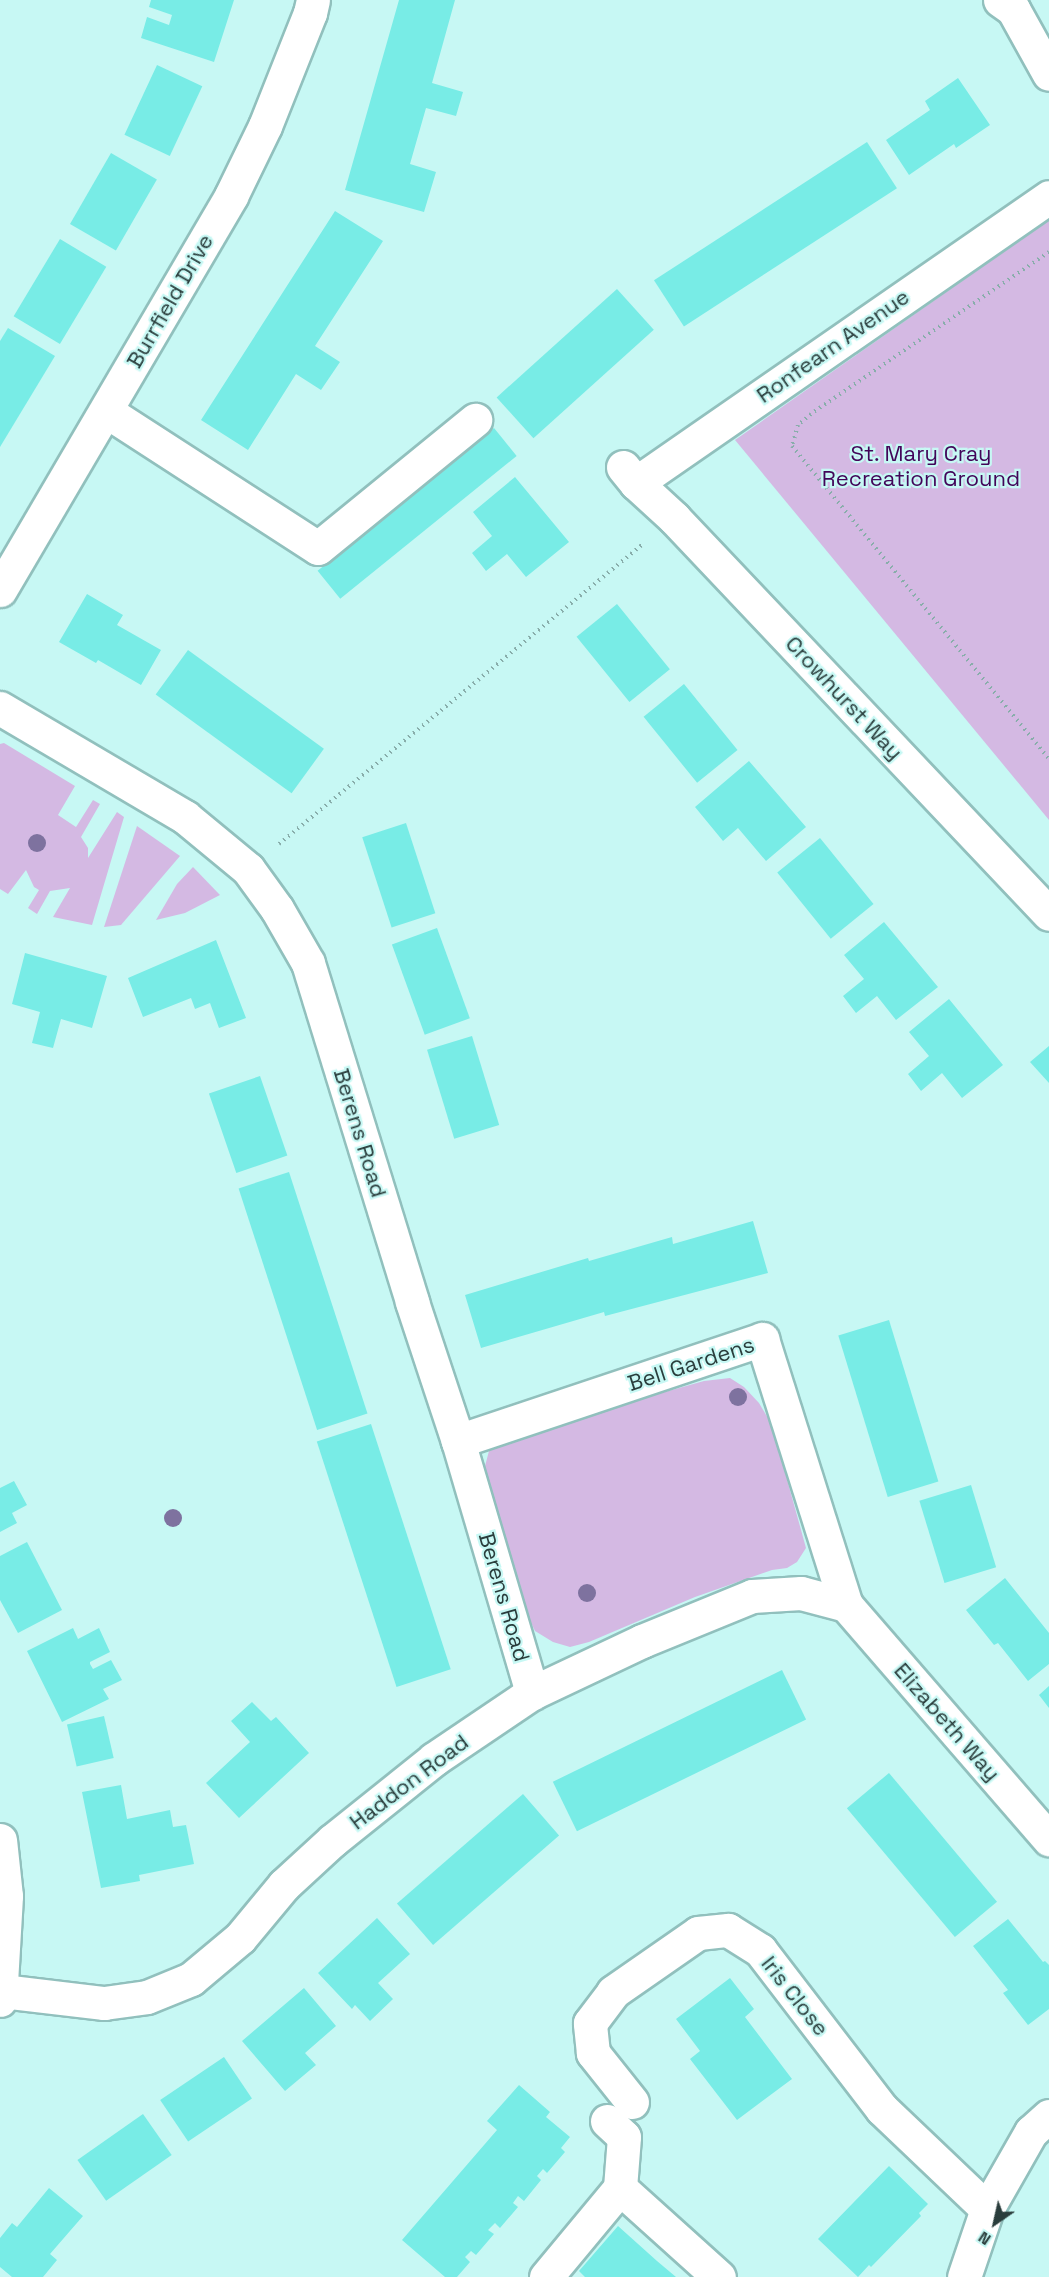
<!DOCTYPE html>
<html>
<head>
<meta charset="utf-8">
<style>
  body { margin:0 }
  #map { position:relative; width:1049px; height:2277px; overflow:hidden; background:#c7f8f4; font-family:"Space Grotesk",sans-serif }
  div>[style] { position:absolute }
  [style*='--x'] { left:calc(var(--x)*1px); top:calc(var(--y)*1px); width:calc(var(--w)*1px); rotate:calc(var(--a)*1deg) }
  .green>* { inset:0; background:#d4b9e3 }
  .building>* { inset:0; background:#78ece6; transform-origin:0 0 }
  .path>* { height:4px; margin-top:-2px; transform-origin:0; background:repeating-linear-gradient(90deg,#88adaa 0 1.5px,transparent 0 6px) }
  .roads { filter:drop-shadow(2px 0 #91c0bd) drop-shadow(-2px 0 #91c0bd) drop-shadow(0 2px #91c0bd) drop-shadow(0 -2px #91c0bd) }
  .minor>* { height:33px; margin:-16.5px; padding:0 16.5px; transform-origin:16.5px; border-radius:16.5px; background:#fff }
  .trees>* { width:18px; height:18px; margin:-9px; border-radius:50%; background:#7e729f }
  span { translate:-50% -50%; white-space:nowrap; text-align:center; line-height:1.15; -webkit-text-stroke:4.5px #c7f8f4; paint-order:stroke }
  .street-label { font-size:22px; color:#2a3d3c }
  .park-label { font-size:22px; color:#420559 }
  .north { position:absolute; left:965px; top:2193px; width:60px; height:60px; -webkit-text-stroke:4px #c7f8f4; paint-order:stroke; rotate:214deg; font-size:16px; font-weight:700; line-height:24px; text-align:center; color:#2a3d3c }
  .north::after { content:''; display:block; margin:auto; width:21px; height:27px; background:#2a3d3c; clip-path:polygon(50% 0,100% 100%,50% 72%,0 100%) }
</style>
</head>
<body>
<div id="map">
  <div class="green">
    <div style="clip-path:polygon(1049px 220px,1049px 820px,735px 440px)"></div>
    <div style="clip-path:polygon(4px 743px,75px 786px,58px 815px,76px 827px,93px 800px,100px 804px,81px 837px,88px 848px,88px 858px,117px 812px,124px 817px,92px 925px,53px 917px,70px 888px,50px 891px,37px 914px,28px 908px,39px 890px,34px 887px,26px 870px,8px 894px,0 889px,0 744px)"></div>
    <div style="clip-path:polygon(137px 826px,180px 856px,121px 925px,104px 927px)"></div>
    <div style="clip-path:polygon(193px 867px,220px 895px,185px 913px,156px 920px,177px 884px)"></div>
    <div style="clip-path:polygon(730px 1378px,744px 1387px,759px 1403px,772px 1425px,806px 1548px,797px 1562px,787px 1568px,772px 1570px,695px 1597px,589px 1642px,570px 1647px,553px 1642px,535px 1631px,525px 1610px,488px 1480px,485px 1466px,489px 1451px,501px 1438px,704px 1381px)"></div>
  </div>
  <div class="building">
    <div style="clip-path:polygon(151px 0,234px 0,214px 62px,141px 38px,147px 17px,169px 25px,172px 15px,149px 7px)"></div>
    <div style="clip-path:polygon(399px 0,455px 0,432px 83px,463px 92px,456px 116px,426px 108px,410px 164px,436px 172px,424px 212px,345px 190px)"></div>
    <div style="left:157px;top:65px;width:50px;height:77px;rotate:25deg"></div>
    <div style="clip-path:polygon(958px 78px,990px 125px,956px 148px,954px 144px,909px 175px,886px 140px,930px 110px,925px 101px)"></div>
    <div style="left:867px;top:142px;width:55px;height:254px;rotate:57deg"></div>
    <div style="left:111px;top:153px;width:53px;height:82px;rotate:30deg"></div>
    <div style="clip-path:polygon(335px 211px,383px 241px,315px 346px,340px 362px,321px 390px,296px 374px,248px 450px,201px 420px)"></div>
    <div style="left:60px;top:239px;width:54px;height:90px;rotate:31deg"></div>
    <div style="left:617px;top:289px;width:55px;height:162px;rotate:48deg"></div>
    <div style="clip-path:polygon(8px 328px,55px 356px,0 447px,0 341px)"></div>
    <div style="left:494px;top:428px;width:36px;height:227px;rotate:51deg"></div>
    <div style="clip-path:polygon(515px 477px,569px 542px,526px 577px,507px 554px,486px 571px,472px 553px,492px 536px,473px 512px)"></div>
    <div style="clip-path:polygon(87px 594px,123px 615px,117px 625px,161px 650px,141px 685px,98px 660px,96px 663px,59px 642px)"></div>
    <div style="left:617px;top:604px;width:84px;height:52px;rotate:51deg"></div>
    <div style="left:188px;top:650px;width:168px;height:55px;rotate:36deg"></div>
    <div style="left:684px;top:684px;width:85px;height:52px;rotate:51deg"></div>
    <div style="clip-path:polygon(749px 761px,806px 827px,766px 861px,738px 828px,723px 841px,695px 807px)"></div>
    <div style="left:406px;top:823px;width:95px;height:46px;rotate:72deg"></div>
    <div style="left:820px;top:838px;width:85px;height:55px;rotate:51deg"></div>
    <div style="clip-path:polygon(884px 922px,938px 987px,896px 1020px,877px 996px,856px 1013px,843px 996px,864px 979px,844px 955px)"></div>
    <div style="left:437px;top:928px;width:96px;height:48px;rotate:70deg"></div>
    <div style="clip-path:polygon(216px 940px,246px 1018px,219px 1028px,210px 1003px,195px 1009px,191px 998px,143px 1017px,128px 978px)"></div>
    <div style="clip-path:polygon(25px 953px,107px 976px,92px 1028px,61px 1019px,53px 1048px,32px 1043px,40px 1012px,12px 1004px)"></div>
    <div style="clip-path:polygon(949px 999px,1003px 1065px,962px 1098px,942px 1073px,921px 1091px,908px 1074px,929px 1056px,909px 1032px)"></div>
    <div style="left:472px;top:1036px;width:93px;height:47px;rotate:73deg"></div>
    <div style="clip-path:polygon(1049px 1046px,1049px 1083px,1030px 1062px)"></div>
    <div style="left:260px;top:1076px;width:84px;height:54px;rotate:71deg"></div>
    <div style="left:289px;top:1172px;width:254px;height:53px;rotate:72deg"></div>
    <div style="clip-path:polygon(753px 1221px,768px 1273px,605px 1316px,604px 1312px,481px 1348px,465px 1295px,588px 1258px,589px 1261px,672px 1237px,673px 1244px)"></div>
    <div style="left:889px;top:1320px;width:169px;height:53px;rotate:73deg"></div>
    <div style="left:371px;top:1424px;width:258px;height:57px;rotate:72deg"></div>
    <div style="clip-path:polygon(14px 1481px,27px 1505px,12px 1513px,17px 1523px,0 1532px,0 1488px)"></div>
    <div style="left:971px;top:1485px;width:86px;height:54px;rotate:73deg"></div>
    <div style="clip-path:polygon(27px 1542px,62px 1610px,18px 1633px,0 1600px,0 1556px)"></div>
    <div style="clip-path:polygon(1005px 1578px,1049px 1633px,1049px 1664px,1028px 1681px,998px 1643px,994px 1645px,966px 1610px)"></div>
    <div style="clip-path:polygon(73px 1628px,78px 1639px,99px 1628px,110px 1652px,90px 1662px,90px 1664px,93px 1669px,111px 1660px,122px 1680px,103px 1689px,109px 1699px,62px 1722px,27px 1651px)"></div>
    <div style="left:782px;top:1670px;width:55px;height:255px;rotate:64deg"></div>
    <div style="clip-path:polygon(1049px 1686px,1049px 1708px,1039px 1695px)"></div>
    <div style="clip-path:polygon(252px 1702px,271px 1721px,276px 1717px,309px 1753px,239px 1818px,206px 1783px,250px 1742px,231px 1721px)"></div>
    <div style="left:104px;top:1716px;width:43px;height:38px;rotate:77deg"></div>
    <div style="left:889px;top:1773px;width:168px;height:55px;rotate:50deg"></div>
    <div style="clip-path:polygon(121px 1785px,127px 1819px,170px 1810px,173px 1827px,186px 1825px,194px 1864px,139px 1875px,140px 1881px,101px 1888px,82px 1792px)"></div>
    <div style="left:523px;top:1794px;width:55px;height:167px;rotate:49deg"></div>
    <div style="clip-path:polygon(377px 1918px,410px 1954px,378px 1983px,393px 1999px,370px 2021px,355px 2005px,352px 2009px,318px 1973px)"></div>
    <div style="clip-path:polygon(1008px 1919px,1043px 1962px,1045px 1961px,1049px 1965px,1049px 2009px,1028px 2025px,1003px 1993px,1008px 1990px,973px 1946px)"></div>
    <div style="clip-path:polygon(730px 1978px,754px 2009px,745px 2017px,792px 2079px,737px 2120px,690px 2059px,700px 2051px,676px 2019px)"></div>
    <div style="clip-path:polygon(304px 1988px,336px 2026px,305px 2053px,316px 2065px,285px 2091px,242px 2041px)"></div>
    <div style="left:224px;top:2057px;width:50px;height:77px;rotate:56deg"></div>
    <div style="clip-path:polygon(519px 2085px,550px 2112px,546px 2117px,570px 2137px,561px 2148px,565px 2152px,547px 2173px,543px 2169px,537px 2176px,541px 2180px,524px 2201px,518px 2196px,513px 2203px,518px 2207px,500px 2228px,495px 2223px,488px 2230px,494px 2234px,476px 2255px,471px 2251px,465px 2257px,470px 2262px,457px 2277px,445px 2277px,402px 2240px,497px 2130px,487px 2121px)"></div>
    <div style="left:143px;top:2114px;width:50px;height:80px;rotate:55deg"></div>
    <div style="clip-path:polygon(889px 2166px,928px 2204px,919px 2213px,921px 2216px,871px 2267px,869px 2265px,858px 2277px,818px 2239px)"></div>
    <div style="clip-path:polygon(49px 2188px,83px 2216px,50px 2254px,57px 2260px,43px 2277px,12px 2277px,0 2267px,0 2238px,12px 2223px,17px 2227px)"></div>
    <div style="clip-path:polygon(618px 2226px,657px 2261px,676px 2277px,585px 2277px,579px 2271px)"></div>
  </div>
  <div class="path">
    <div style="--x:1049;--y:252;--w:288;--a:145.8"></div>
    <div style="--x:811;--y:414;--w:17;--a:140"></div>
    <div style="--x:798;--y:425;--w:22;--a:106"></div>
    <div style="--x:792;--y:446;--w:405;--a:50.6"></div>
    <div style="--x:279;--y:844;--w:473;--a:-39.5"></div>
  </div>
  <div class="roads">
    <div class="minor">
      <div style="--x:1000;--y:0;--w:16;--a:35"></div>
      <div style="--x:1013;--y:9;--w:74;--a:61"></div>
      <div style="--x:106;--y:411;--w:252;--a:32.9"></div>
      <div style="--x:318;--y:548;--w:203;--a:-39.2"></div>
      <div style="--x:623;--y:467;--w:21;--a:51"></div>
      <div style="--x:636;--y:483;--w:502;--a:-34.7"></div>
      <div style="--x:636;--y:483;--w:52;--a:42.6"></div>
      <div style="--x:674;--y:518;--w:545;--a:46.56"></div>
      <div style="--x:0;--y:590;--w:457;--a:-59.6"></div>
      <div style="--x:231;--y:196;--w:78;--a:-64.1"></div>
      <div style="--x:265;--y:126;--w:122;--a:-68.3"></div>
      <div style="--x:310;--y:13;--w:13;--a:-77"></div>
      <div style="--x:0;--y:708;--w:215;--a:30.5"></div>
      <div style="--x:185;--y:817;--w:82;--a:39.5"></div>
      <div style="--x:248;--y:869;--w:49;--a:54.1"></div>
      <div style="--x:277;--y:909;--w:62;--a:60.1"></div>
      <div style="--x:308;--y:963;--w:355;--a:72.9"></div>
      <div style="--x:412;--y:1302;--w:146;--a:71.7"></div>
      <div style="--x:458;--y:1441;--w:263;--a:73.6"></div>
      <div style="--x:458;--y:1441;--w:321;--a:-18.5"></div>
      <div style="--x:762;--y:1339;--w:279;--a:72.5"></div>
      <div style="--x:846;--y:1605;--w:310;--a:49.1"></div>
      <div style="--x:0;--y:1840;--w:56;--a:83.9"></div>
      <div style="--x:6;--y:1896;--w:104;--a:93.3"></div>
      <div style="--x:2;--y:1991;--w:103;--a:6.7"></div>
      <div style="--x:104;--y:2003;--w:43;--a:-7.9"></div>
      <div style="--x:147;--y:1997;--w:48;--a:-22.2"></div>
      <div style="--x:191;--y:1979;--w:64;--a:-39.9"></div>
      <div style="--x:240;--y:1938;--w:69;--a:-50.3"></div>
      <div style="--x:284;--y:1885;--w:67;--a:-42.6"></div>
      <div style="--x:333;--y:1840;--w:129;--a:-38.7"></div>
      <div style="--x:434;--y:1759;--w:118;--a:-34"></div>
      <div style="--x:532;--y:1693;--w:122;--a:-25.3"></div>
      <div style="--x:642;--y:1641;--w:119;--a:-22.2"></div>
      <div style="--x:752;--y:1596;--w:49;--a:-3.5"></div>
      <div style="--x:801;--y:1593;--w:47;--a:14.9"></div>
      <div style="--x:632;--y:2102;--w:63;--a:-128.5"></div>
      <div style="--x:593;--y:2053;--w:30;--a:-96"></div>
      <div style="--x:590;--y:2023;--w:39;--a:-53"></div>
      <div style="--x:613;--y:1992;--w:103;--a:-34.8"></div>
      <div style="--x:698;--y:1933;--w:30;--a:-6"></div>
      <div style="--x:728;--y:1930;--w:38;--a:32"></div>
      <div style="--x:760;--y:1950;--w:200;--a:52.5"></div>
      <div style="--x:882;--y:2109;--w:145;--a:43.6"></div>
      <div style="--x:607;--y:2121;--w:23;--a:43"></div>
      <div style="--x:624;--y:2137;--w:51;--a:94.5"></div>
      <div style="--x:546;--y:2277;--w:116;--a:-50.3"></div>
      <div style="--x:620;--y:2188;--w:133;--a:42"></div>
      <div style="--x:964;--y:2277;--w:72;--a:-71.3"></div>
      <div style="--x:987;--y:2209;--w:89;--a:-60.3"></div>
      <div style="--x:1031;--y:2132;--w:24;--a:-42"></div>
    </div>
  </div>
  <div class="trees">
    <div style="left:37px;top:843px"></div>
    <div style="left:738px;top:1397px"></div>
    <div style="left:173px;top:1518px"></div>
    <div style="left:587px;top:1593px"></div>
  </div>
  <div class="street-label">
    <span style="left:170px;top:301px;rotate:-60deg">Burrfield Drive</span>
    <span style="left:833px;top:346px;rotate:-35deg">Ronfearn Avenue</span>
    <span style="left:844px;top:698px;rotate:47deg">Crowhurst Way</span>
    <span style="left:360px;top:1133px;rotate:73deg">Berens Road</span>
    <span style="left:691px;top:1364px;rotate:-18deg">Bell Gardens</span>
    <span style="left:504px;top:1597px;rotate:74deg">Berens Road</span>
    <span style="left:947px;top:1722px;rotate:49deg">Elizabeth Way</span>
    <span style="left:409px;top:1782px;rotate:-37deg">Haddon Road</span>
    <span style="left:795px;top:1996px;rotate:52deg">Iris Close</span>
  </div>
  <div class="park-label">
    <span style="left:921px;top:466px">St. Mary Cray<br>Recreation Ground</span>
  </div>
  <div class="north">N</div>
</div>
</body>
</html>
